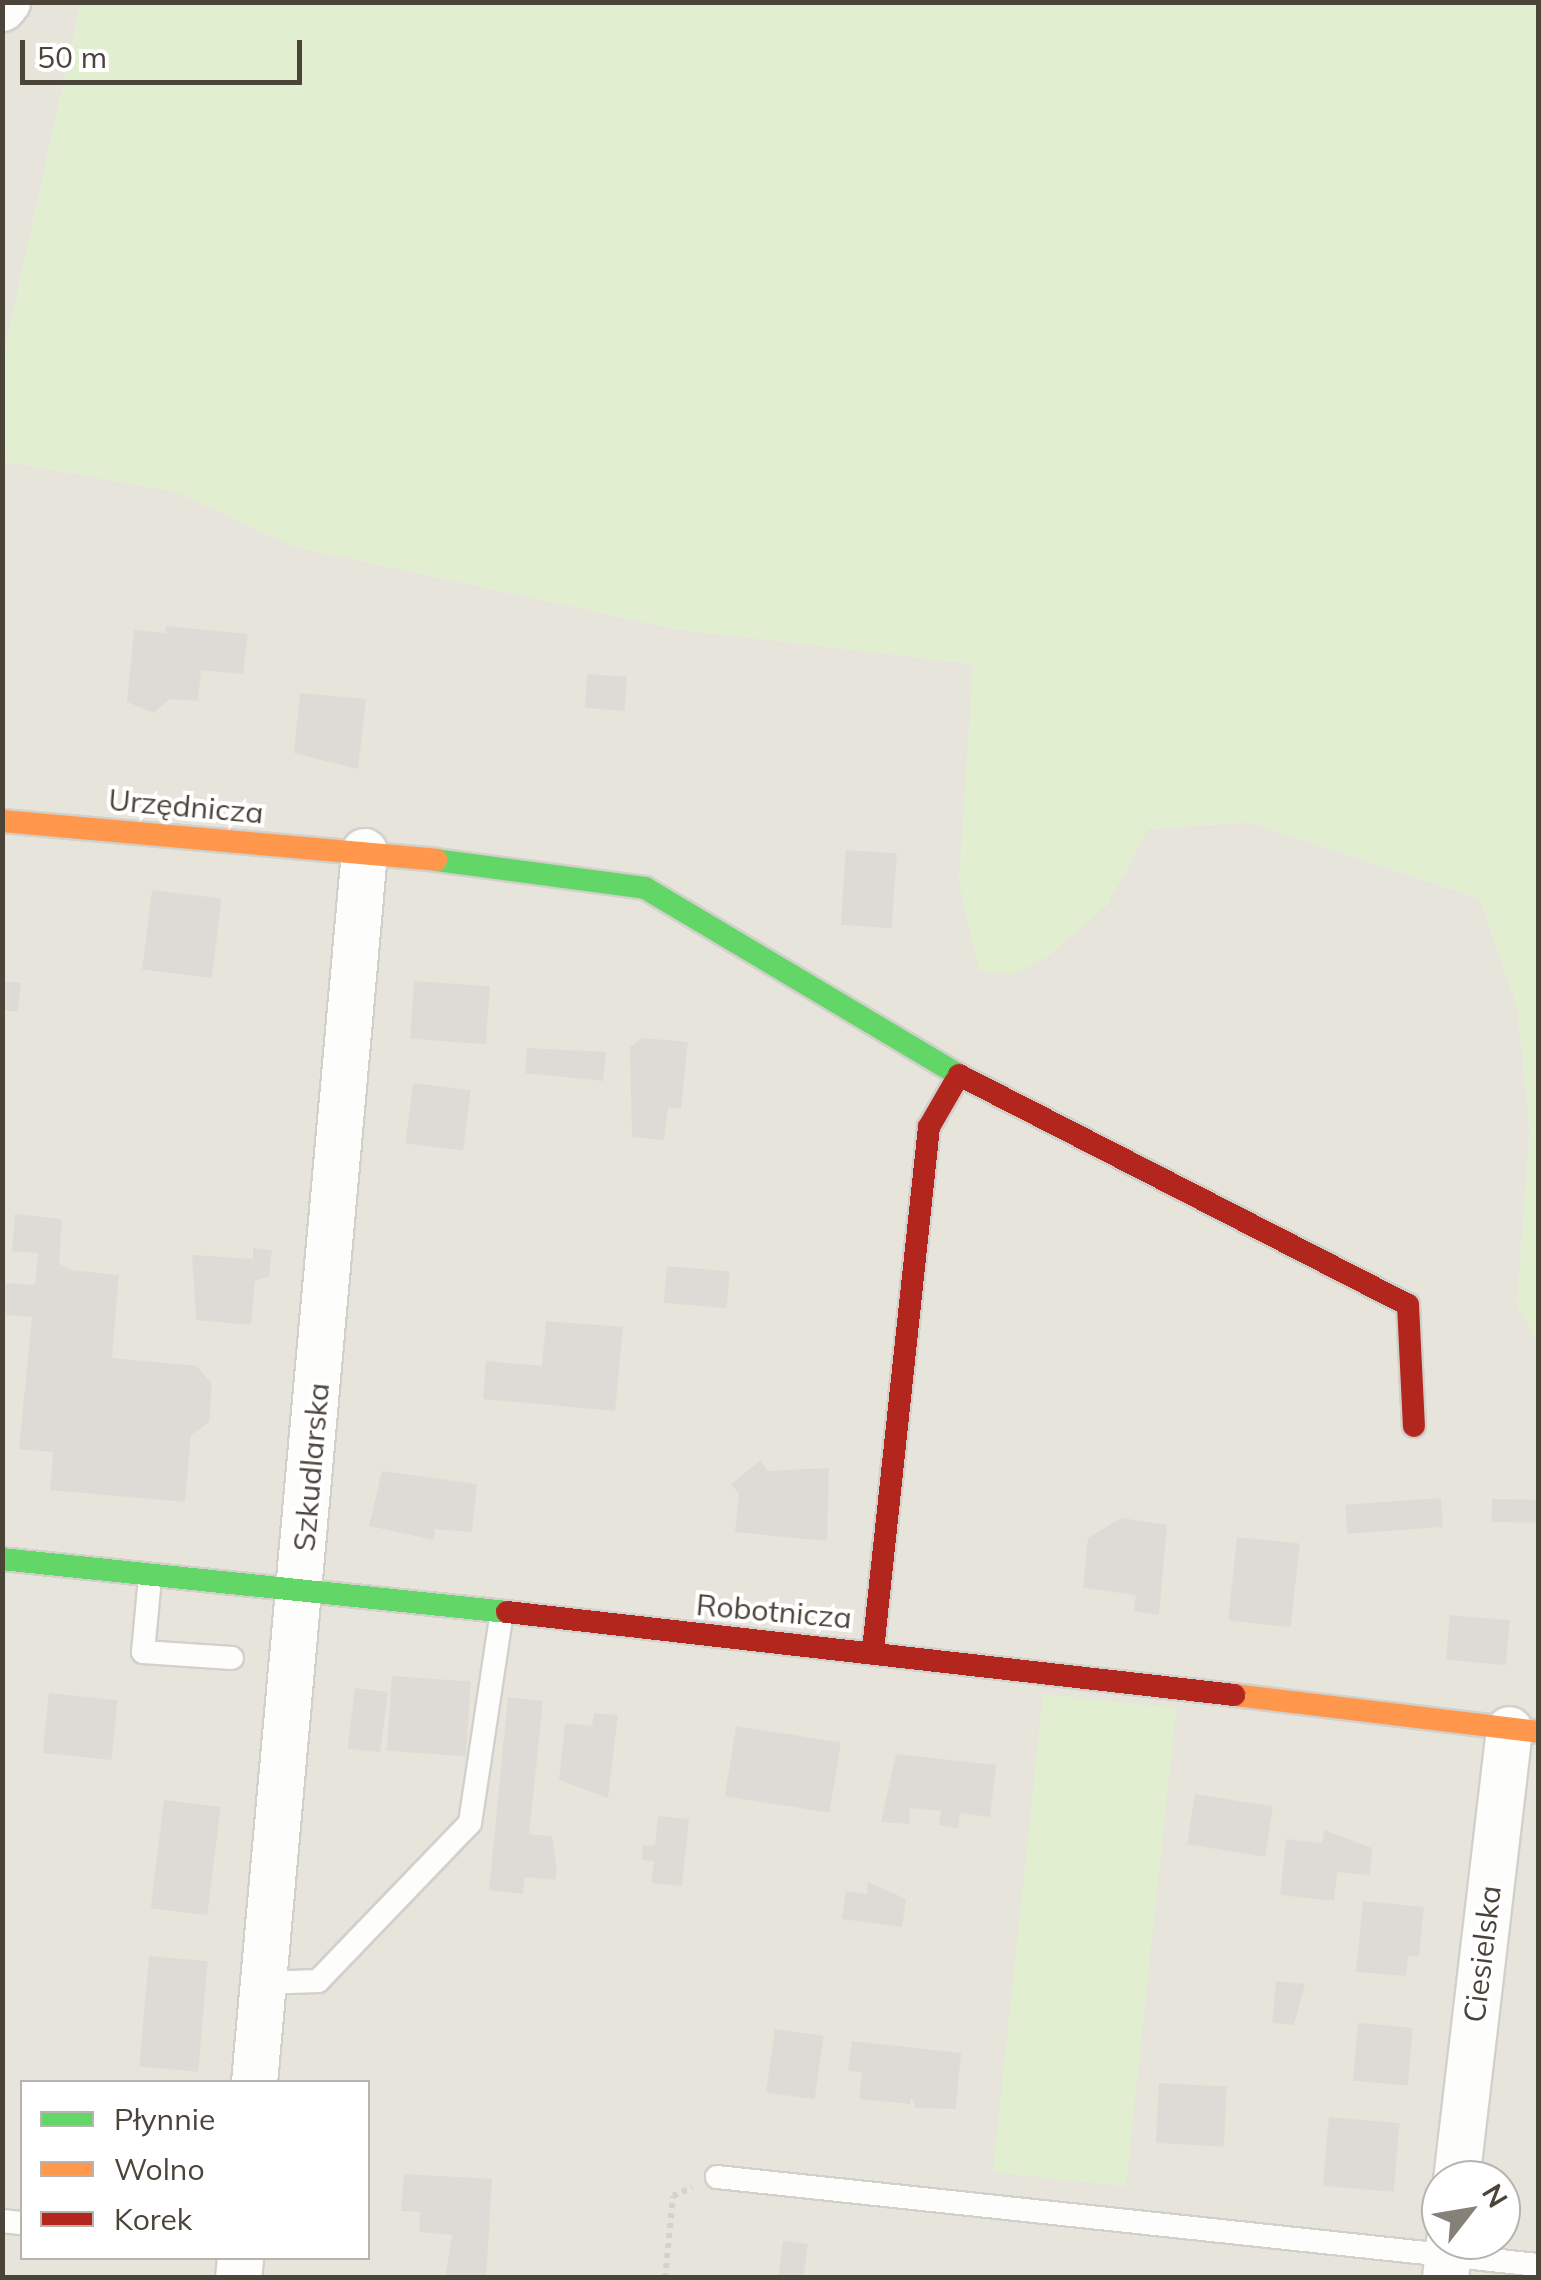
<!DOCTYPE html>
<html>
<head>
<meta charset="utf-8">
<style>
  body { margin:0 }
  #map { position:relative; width:1541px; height:2280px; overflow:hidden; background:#f4f2ee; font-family:Mulish,sans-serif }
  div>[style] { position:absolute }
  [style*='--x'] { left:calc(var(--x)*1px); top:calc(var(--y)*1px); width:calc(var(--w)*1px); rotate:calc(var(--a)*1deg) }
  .residential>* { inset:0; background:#e7e4dc }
  .green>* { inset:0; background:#e1eecf; transform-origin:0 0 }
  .building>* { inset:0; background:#dedbd6; transform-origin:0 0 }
  .path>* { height:6px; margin-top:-3px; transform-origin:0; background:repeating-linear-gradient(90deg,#d3d2cc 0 5px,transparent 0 10px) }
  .roads { filter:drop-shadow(2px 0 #d2d0cb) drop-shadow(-2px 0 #d2d0cb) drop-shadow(0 2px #d2d0cb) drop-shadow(0 -2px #d2d0cb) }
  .lane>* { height:22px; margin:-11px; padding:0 11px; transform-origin:11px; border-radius:11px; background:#fdfdfc }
  .street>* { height:45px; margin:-22.5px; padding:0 22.5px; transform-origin:22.5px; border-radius:22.5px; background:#fdfdfc }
  .fast>* { height:22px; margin:-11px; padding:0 11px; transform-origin:11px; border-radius:11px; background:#63d668 }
  .slow>* { height:22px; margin:-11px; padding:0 11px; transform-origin:11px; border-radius:11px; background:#ff974d }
  .jam>* { height:22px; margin:-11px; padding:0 11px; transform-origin:11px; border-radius:11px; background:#b3261e }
  span { translate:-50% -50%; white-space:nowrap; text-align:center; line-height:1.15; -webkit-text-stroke:8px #fff; paint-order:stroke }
  .street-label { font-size:30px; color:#4b4439 }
  .frame { position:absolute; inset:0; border:5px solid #4b4439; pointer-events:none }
  .legend { position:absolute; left:20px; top:2080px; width:350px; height:180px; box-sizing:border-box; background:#fff; border:2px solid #b7b4b0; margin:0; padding:12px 18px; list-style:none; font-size:30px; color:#4b4439 }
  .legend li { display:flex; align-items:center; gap:20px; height:50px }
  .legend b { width:50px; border:2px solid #b7b4b0 }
  .north { position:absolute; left:1421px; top:2160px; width:100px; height:100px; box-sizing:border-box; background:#fff; border:2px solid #b7b4b0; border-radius:50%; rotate:59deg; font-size:28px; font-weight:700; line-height:40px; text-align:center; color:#4b4439 }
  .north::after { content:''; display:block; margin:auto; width:35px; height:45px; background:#868178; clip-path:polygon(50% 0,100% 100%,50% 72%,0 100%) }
  .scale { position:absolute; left:20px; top:40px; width:282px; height:45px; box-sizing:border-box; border:5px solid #4b4439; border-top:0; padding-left:12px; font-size:30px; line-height:35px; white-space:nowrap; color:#4b4439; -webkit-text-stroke:8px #fff; paint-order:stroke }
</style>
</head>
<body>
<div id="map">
  <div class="residential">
    <div style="clip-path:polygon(3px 3px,81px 3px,3px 359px)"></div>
    <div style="clip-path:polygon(evenodd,2px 461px,174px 491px,293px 546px,676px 629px,974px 664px,959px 884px,1106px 906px,1148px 829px,1248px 822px,1480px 899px,1517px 1005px,1530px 1129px,1517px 1305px,1538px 1342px,1538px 2277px,3px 2277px,2px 461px,22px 2082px,368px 2082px,368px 2258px,22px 2258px,22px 2082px,2px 461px,1441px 2180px,1501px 2180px,1501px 2240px,1441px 2240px,1441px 2180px)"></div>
  </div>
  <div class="green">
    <div style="clip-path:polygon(81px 3px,1538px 3px,1538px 1342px,1517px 1305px,1530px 1129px,1517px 1005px,1480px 899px,1248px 822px,1148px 829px,1106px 906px,1046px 958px,1012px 975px,979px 970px,959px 884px,973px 664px,676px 629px,293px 546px,174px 491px,3px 461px,3px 359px)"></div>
    <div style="left:1043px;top:1694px;width:134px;height:481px;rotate:6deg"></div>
  </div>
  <div class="building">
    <div style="clip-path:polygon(166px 626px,248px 634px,243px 674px,201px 670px,198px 701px,170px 699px,154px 713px,127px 702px,134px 630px,165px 633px)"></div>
    <div style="left:587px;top:674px;width:40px;height:34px;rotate:4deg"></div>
    <div style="clip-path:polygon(300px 693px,366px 699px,358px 769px,294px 753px)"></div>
    <div style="left:846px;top:850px;width:51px;height:75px;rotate:4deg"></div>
    <div style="left:152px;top:890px;width:70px;height:80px;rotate:7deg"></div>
    <div style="left:2px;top:981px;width:19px;height:29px;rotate:6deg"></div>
    <div style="left:414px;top:981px;width:76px;height:58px;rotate:4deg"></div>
    <div style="clip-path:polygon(642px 1038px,688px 1042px,681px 1109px,668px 1107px,664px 1140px,632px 1137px,630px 1047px)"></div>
    <div style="clip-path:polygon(527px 1048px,606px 1052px,603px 1081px,525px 1073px)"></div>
    <div style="left:413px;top:1083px;width:58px;height:61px;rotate:7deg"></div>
    <div style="clip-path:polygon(15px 1214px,62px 1219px,59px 1263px,70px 1270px,119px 1275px,112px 1358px,197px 1366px,212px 1384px,209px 1422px,191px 1435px,185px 1502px,50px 1490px,53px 1452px,19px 1449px,32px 1317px,6px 1315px,3px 1296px,4px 1283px,35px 1285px,38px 1253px,12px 1251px)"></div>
    <div style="clip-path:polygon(253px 1248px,272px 1250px,269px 1276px,255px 1281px,251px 1325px,196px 1320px,192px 1255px,253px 1259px)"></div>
    <div style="left:667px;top:1266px;width:63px;height:37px;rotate:5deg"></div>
    <div style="clip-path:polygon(546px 1321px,623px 1327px,615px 1411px,483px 1399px,486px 1361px,542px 1366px)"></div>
    <div style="clip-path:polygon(760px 1461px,768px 1471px,829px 1468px,827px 1541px,735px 1532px,739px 1494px,731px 1484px)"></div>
    <div style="clip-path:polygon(382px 1471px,477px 1484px,472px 1532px,435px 1529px,434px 1540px,369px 1526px)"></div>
    <div style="left:1441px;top:1498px;width:29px;height:96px;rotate:86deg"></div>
    <div style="left:1492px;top:1499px;width:46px;height:23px;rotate:1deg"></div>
    <div style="clip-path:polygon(1121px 1518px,1167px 1525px,1159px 1615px,1134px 1611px,1136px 1595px,1083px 1588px,1088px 1538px)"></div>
    <div style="left:1237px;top:1537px;width:63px;height:84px;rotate:6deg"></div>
    <div style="left:1450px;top:1615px;width:60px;height:45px;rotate:5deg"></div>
    <div style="left:392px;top:1676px;width:79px;height:75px;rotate:4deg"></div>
    <div style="left:355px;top:1688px;width:33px;height:61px;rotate:7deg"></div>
    <div style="left:49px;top:1693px;width:69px;height:60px;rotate:6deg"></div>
    <div style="clip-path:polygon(508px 1697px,543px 1701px,529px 1834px,552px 1836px,557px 1870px,555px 1880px,525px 1877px,523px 1894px,489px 1890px)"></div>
    <div style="clip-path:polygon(594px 1713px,618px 1715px,608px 1798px,559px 1780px,565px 1723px,592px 1726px)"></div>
    <div style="left:736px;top:1726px;width:106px;height:71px;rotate:9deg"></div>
    <div style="clip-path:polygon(896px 1754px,996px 1765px,990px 1817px,960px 1813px,958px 1828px,939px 1825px,941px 1811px,910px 1808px,909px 1824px,881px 1822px)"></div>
    <div style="left:1195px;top:1794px;width:79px;height:51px;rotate:9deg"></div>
    <div style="left:164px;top:1800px;width:57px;height:109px;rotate:7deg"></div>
    <div style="clip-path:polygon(658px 1816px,689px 1819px,682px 1886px,651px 1883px,654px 1861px,642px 1860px,643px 1845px,655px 1846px)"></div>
    <div style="clip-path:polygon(1324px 1830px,1372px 1848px,1370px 1875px,1337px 1872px,1334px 1901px,1280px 1895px,1286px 1839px,1322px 1843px)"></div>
    <div style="clip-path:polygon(868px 1882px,906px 1899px,902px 1927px,842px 1919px,846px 1891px,867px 1894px)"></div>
    <div style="clip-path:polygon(1363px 1901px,1424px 1907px,1419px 1956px,1408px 1956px,1406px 1976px,1356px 1972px)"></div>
    <div style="left:149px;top:1956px;width:59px;height:111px;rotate:5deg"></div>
    <div style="clip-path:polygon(1276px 1981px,1305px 1984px,1294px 2025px,1272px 2023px)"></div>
    <div style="left:1358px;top:2023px;width:55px;height:58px;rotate:5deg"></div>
    <div style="left:775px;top:2029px;width:49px;height:64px;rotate:8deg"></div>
    <div style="clip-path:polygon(852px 2041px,961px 2053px,956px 2109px,916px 2108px,911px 2097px,910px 2104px,859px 2099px,862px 2072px,848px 2071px)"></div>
    <div style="left:1159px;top:2083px;width:68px;height:60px;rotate:3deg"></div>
    <div style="left:1329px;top:2117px;width:71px;height:69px;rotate:5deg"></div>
    <div style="clip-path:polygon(404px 2174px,492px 2179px,486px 2278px,445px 2278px,452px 2235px,419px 2232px,420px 2212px,401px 2211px)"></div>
    <div style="left:783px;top:2241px;width:25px;height:37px;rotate:7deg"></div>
  </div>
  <div class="path">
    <div style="--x:665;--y:2278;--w:82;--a:-84.4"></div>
    <div style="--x:673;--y:2196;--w:21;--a:-25"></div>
  </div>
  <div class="roads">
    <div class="lane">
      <div style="--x:150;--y:1578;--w:74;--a:95.4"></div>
      <div style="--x:143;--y:1652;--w:89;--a:3.9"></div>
      <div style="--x:262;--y:1983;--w:56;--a:-2"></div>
      <div style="--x:318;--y:1981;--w:219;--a:-46.1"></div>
      <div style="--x:470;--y:1823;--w:208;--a:-81.4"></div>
      <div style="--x:717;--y:2177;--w:826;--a:6.12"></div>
      <div style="--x:2;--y:2221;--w:20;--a:6"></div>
    </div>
    <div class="street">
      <div style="--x:2;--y:8;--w:8;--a:-50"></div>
      <div style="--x:254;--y:2082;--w:1236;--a:-84.89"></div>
      <div style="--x:1456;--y:2180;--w:454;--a:-83.3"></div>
      <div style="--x:238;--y:2278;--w:20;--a:-84"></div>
      <div style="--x:1445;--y:2278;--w:38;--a:-84"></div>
    </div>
    <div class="fast">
      <div style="--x:436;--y:860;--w:211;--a:7.6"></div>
      <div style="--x:645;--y:888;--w:365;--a:30.8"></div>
      <div style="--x:959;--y:1075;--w:8;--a:120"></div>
      <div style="--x:2;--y:1559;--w:508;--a:5.99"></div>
    </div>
    <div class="slow">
      <div style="--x:2;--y:821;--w:436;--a:5.1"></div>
      <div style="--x:1234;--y:1695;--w:306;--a:6.9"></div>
    </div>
    <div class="jam">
      <div style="--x:959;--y:1075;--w:504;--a:27.12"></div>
      <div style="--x:1408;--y:1305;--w:121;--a:87.2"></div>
      <div style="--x:507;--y:1612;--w:732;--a:6.51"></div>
      <div style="--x:873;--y:1650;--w:526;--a:-83.89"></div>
      <div style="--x:929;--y:1127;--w:52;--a:-60"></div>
    </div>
  </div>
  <div class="street-label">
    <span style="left:186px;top:806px;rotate:5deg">Urzędnicza</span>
    <span style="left:311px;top:1467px;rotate:-85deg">Szkudlarska</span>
    <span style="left:774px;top:1611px;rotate:5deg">Robotnicza</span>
    <span style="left:1482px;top:1954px;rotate:-83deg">Ciesielska</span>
  </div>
  <div class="frame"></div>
  <ul class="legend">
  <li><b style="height:12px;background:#63d668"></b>Płynnie</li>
  <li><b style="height:12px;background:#ff974d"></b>Wolno</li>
  <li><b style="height:12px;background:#b3261e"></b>Korek</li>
  </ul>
  <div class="north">N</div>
  <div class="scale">50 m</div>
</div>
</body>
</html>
